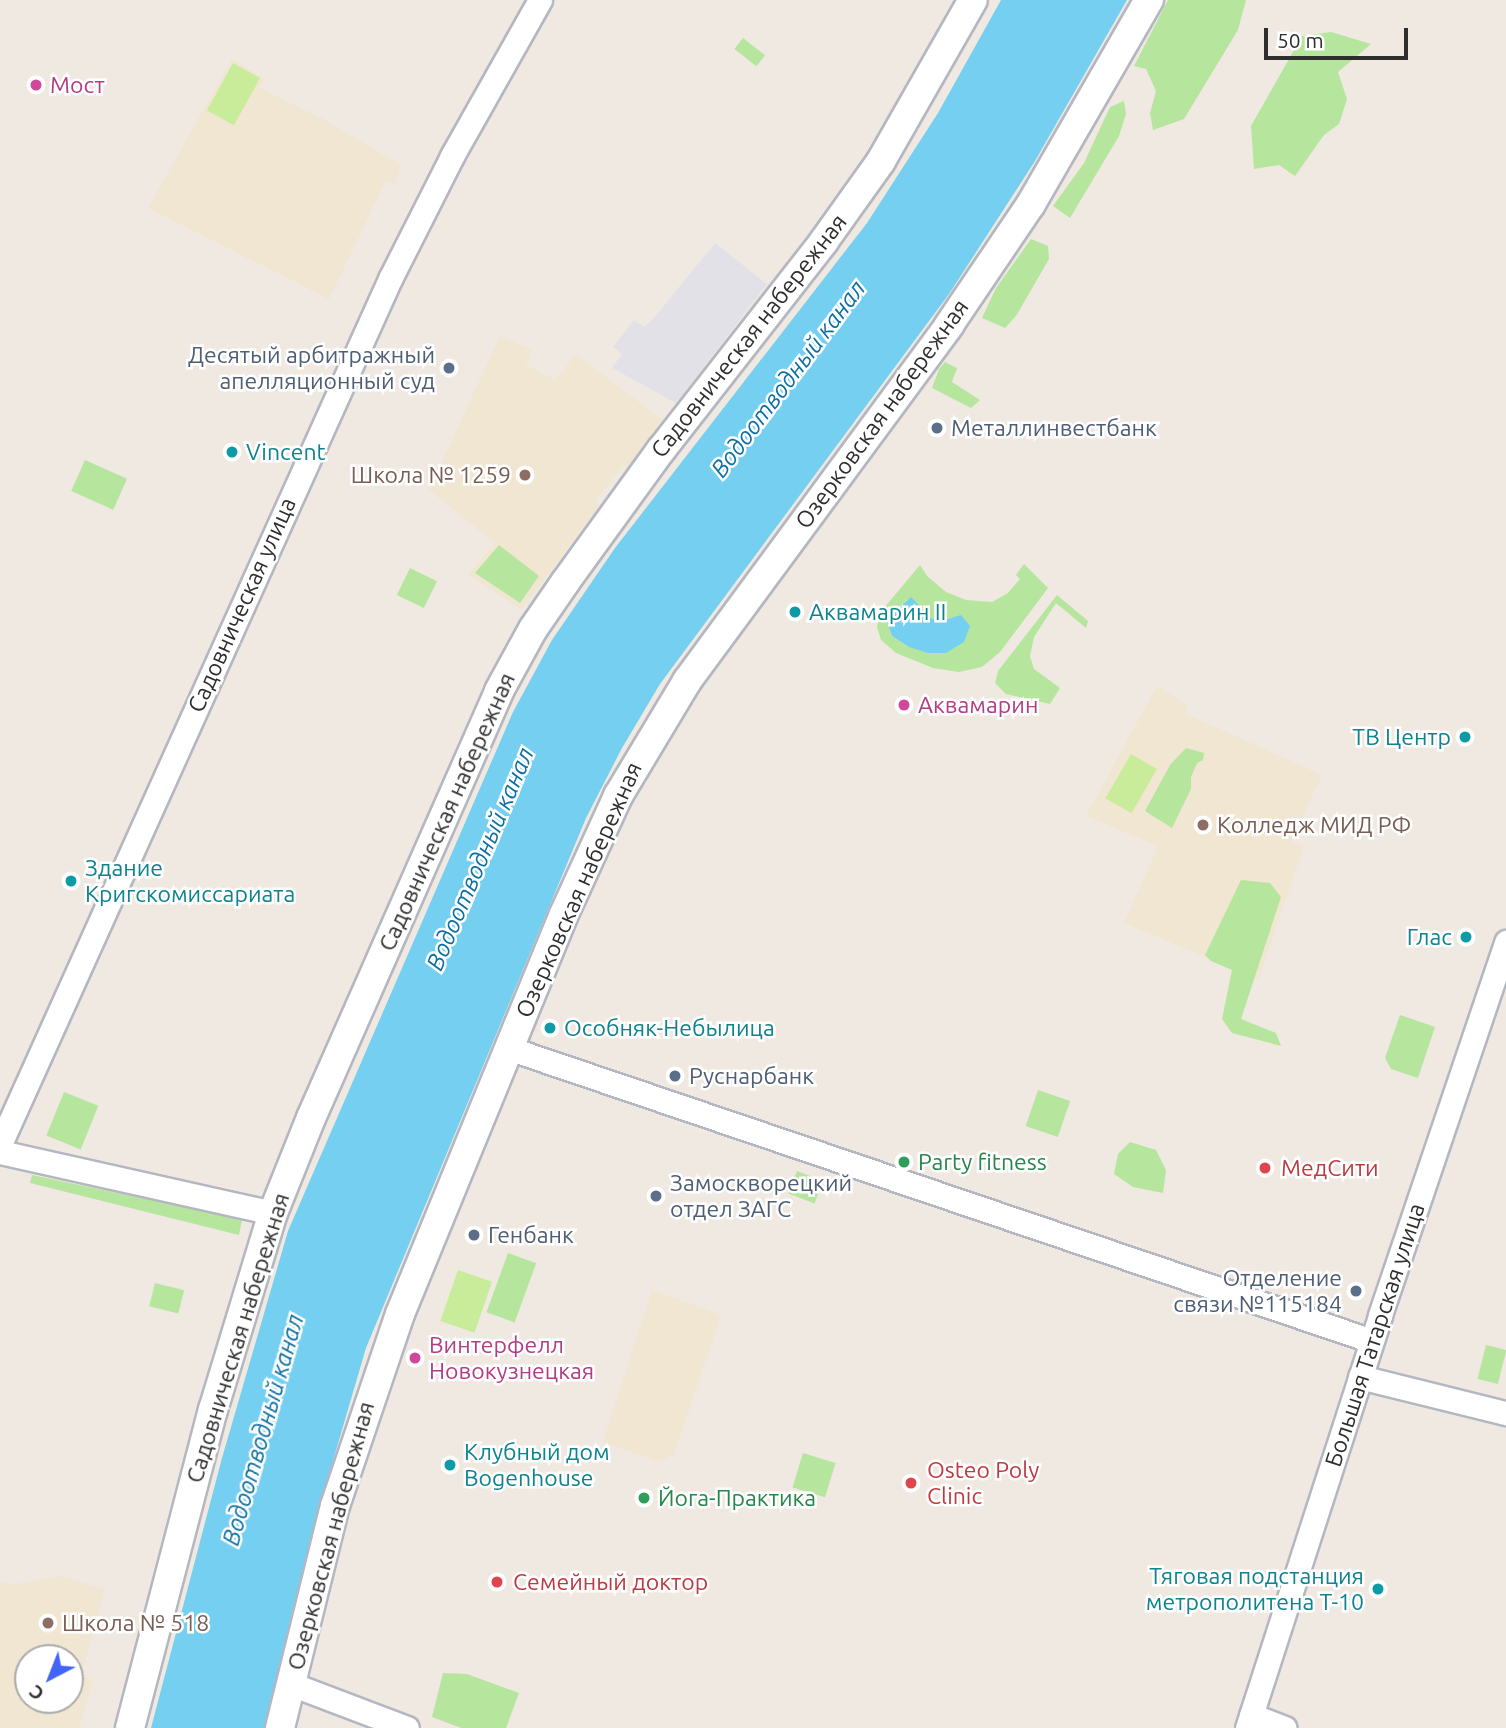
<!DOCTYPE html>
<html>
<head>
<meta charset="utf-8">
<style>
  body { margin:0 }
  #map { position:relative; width:1506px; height:1728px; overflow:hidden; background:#efe9e1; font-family:Ubuntu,sans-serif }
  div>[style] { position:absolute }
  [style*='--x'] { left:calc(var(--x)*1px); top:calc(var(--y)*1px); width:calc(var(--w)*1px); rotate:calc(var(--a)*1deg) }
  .industrial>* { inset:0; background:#e3e1e8 }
  .education>* { inset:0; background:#f0e6d1 }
  .green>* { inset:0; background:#b6e59e; transform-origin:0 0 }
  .pitch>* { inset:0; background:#c9ec9a; transform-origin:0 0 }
  .water>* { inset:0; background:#75cff0 }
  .roads { filter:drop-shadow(2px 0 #b4b7c1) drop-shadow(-2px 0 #b4b7c1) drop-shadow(0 2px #b4b7c1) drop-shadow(0 -2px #b4b7c1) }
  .minor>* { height:23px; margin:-11.5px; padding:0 11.5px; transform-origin:11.5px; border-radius:11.5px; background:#fff }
  .tertiary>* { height:28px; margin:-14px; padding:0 14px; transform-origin:14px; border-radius:14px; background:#fff }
  .dots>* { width:19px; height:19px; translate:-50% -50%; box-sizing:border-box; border:4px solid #fff; border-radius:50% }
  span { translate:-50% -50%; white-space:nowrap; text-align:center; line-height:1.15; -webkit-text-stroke:5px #fff; paint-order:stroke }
  .hotel-label { font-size:23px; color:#b23c85 }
  .left { translate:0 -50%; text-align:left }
  .street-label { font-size:23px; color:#2e2e2e }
  .service-label { font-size:23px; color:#4e5e75 }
  .right { translate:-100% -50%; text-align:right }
  .culture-label { font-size:23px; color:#0d838f }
  .education-label { font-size:23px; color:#785e54 }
  .leisure-label { font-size:23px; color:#27864d }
  .health-label { font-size:23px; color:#be3a42 }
  .water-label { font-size:24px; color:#0d6fa3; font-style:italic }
  .north { position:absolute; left:14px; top:1644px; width:70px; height:70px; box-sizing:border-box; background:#fff; border:2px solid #ababab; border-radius:50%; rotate:222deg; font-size:19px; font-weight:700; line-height:28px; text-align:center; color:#2e2e2e }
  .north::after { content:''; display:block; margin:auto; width:24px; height:32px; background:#4264fb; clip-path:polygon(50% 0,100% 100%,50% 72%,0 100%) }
  .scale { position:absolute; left:1264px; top:28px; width:144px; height:32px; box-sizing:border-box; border:4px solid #2e2e2e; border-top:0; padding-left:9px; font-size:21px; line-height:24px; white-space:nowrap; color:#2e2e2e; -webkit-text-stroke:5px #fff; paint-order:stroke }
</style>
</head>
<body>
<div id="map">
  <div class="industrial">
    <div style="clip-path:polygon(715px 243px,767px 284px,676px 403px,612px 368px,622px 354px,613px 347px,634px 320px,644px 327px,653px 319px)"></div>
  </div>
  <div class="education">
    <div style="clip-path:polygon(232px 59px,264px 79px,260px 88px,323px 119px,401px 165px,395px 184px,386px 180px,329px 299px,148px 208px)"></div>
    <div style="clip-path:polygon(500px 336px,532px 350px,526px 365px,555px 380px,576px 354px,665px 422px,629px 468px,624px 464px,595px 501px,600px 504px,522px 610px,468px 574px,495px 543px,429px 490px)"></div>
    <div style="clip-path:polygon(1157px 686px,1188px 706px,1184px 713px,1322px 775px,1291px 841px,1304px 846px,1259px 979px,1124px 923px,1158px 846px,1086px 816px)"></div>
    <div style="clip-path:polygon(652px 1290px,721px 1315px,674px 1455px,657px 1461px,603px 1442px)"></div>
    <div style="clip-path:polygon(evenodd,60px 1576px,105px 1589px,81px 1676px,93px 1680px,79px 1728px,0 1728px,0 1582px,16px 1584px,60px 1576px,28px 1658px,70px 1658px,70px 1700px,28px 1700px,28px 1658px)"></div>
  </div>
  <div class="green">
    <div style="clip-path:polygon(1168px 0,1246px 0,1238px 30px,1184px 119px,1153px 130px,1150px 113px,1156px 91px,1146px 69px,1134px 66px)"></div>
    <div style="clip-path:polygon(1331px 32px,1371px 44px,1338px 72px,1347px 99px,1339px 124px,1324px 135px,1295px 176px,1279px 165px,1254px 169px,1251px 126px,1302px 36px)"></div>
    <div style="left:743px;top:38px;width:28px;height:14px;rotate:38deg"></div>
    <div style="clip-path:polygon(1124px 101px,1126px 114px,1119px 136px,1070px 218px,1053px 206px,1084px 163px,1110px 107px)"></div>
    <div style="clip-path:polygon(1031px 239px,1048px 246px,1049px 259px,1016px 316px,1005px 328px,982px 318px,996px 288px)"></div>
    <div style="clip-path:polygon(945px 362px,957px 368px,952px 382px,980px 400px,971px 408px,932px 388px,939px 369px)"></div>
    <div style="left:85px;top:460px;width:46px;height:34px;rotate:24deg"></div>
    <div style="clip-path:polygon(499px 545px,539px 576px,520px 603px,475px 573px)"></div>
    <div style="clip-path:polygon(evenodd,1024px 564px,1048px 588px,1000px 652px,982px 667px,959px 672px,933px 668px,896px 653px,881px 640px,877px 627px,879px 614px,920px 565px,927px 576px,946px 592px,966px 600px,992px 602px,1008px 593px,1020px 579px,1016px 575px,1024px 564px,903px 604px,921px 606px,931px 618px,941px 621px,950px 617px,909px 647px,892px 636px,888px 625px,896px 609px,903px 604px)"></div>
    <div style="left:410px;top:568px;width:30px;height:30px;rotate:26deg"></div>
    <div style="clip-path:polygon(1057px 595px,1088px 621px,1086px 628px,1056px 603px,1034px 637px,1030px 656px,1034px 669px,1060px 688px,1050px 704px,1006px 694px,995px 683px,998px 671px)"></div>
    <div style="clip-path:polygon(1186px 748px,1204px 753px,1203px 760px,1197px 763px,1191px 777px,1191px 789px,1172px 828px,1145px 811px,1170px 765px)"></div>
    <div style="clip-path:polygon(1241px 880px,1270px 883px,1281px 897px,1241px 1019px,1276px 1033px,1281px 1046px,1232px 1033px,1222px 1019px,1232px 970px,1211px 961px,1205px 955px)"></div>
    <div style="clip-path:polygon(1400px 1015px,1435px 1027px,1418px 1078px,1391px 1069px,1385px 1058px)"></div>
    <div style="left:1038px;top:1090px;width:34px;height:38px;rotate:19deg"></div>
    <div style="left:64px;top:1092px;width:37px;height:47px;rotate:22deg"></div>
    <div style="clip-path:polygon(1130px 1142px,1156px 1150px,1166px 1170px,1163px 1193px,1133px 1187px,1114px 1174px,1118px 1154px)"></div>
    <div style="left:797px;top:1171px;width:28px;height:24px;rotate:21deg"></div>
    <div style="clip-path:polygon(32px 1175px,242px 1219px,239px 1235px,30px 1183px)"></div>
    <div style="left:508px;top:1253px;width:30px;height:63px;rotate:20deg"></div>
    <div style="left:155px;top:1283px;width:30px;height:24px;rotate:14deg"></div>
    <div style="left:1486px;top:1345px;width:21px;height:35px;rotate:14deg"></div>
    <div style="left:803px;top:1453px;width:34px;height:36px;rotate:17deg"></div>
    <div style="clip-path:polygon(443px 1673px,467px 1674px,519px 1693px,506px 1728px,461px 1728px,432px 1717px)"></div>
  </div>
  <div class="pitch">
    <div style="left:233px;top:63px;width:31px;height:54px;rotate:29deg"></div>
    <div style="left:1131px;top:754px;width:30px;height:51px;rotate:30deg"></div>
    <div style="left:458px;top:1270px;width:36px;height:54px;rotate:19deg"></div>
  </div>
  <div class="water">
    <div style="clip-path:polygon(1001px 0,1127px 0,1035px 161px,949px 294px,660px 684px,622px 748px,586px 818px,366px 1348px,313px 1529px,264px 1728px,151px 1728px,222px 1458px,288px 1231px,513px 712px,552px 640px,615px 548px,867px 223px,938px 113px)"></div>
    <div style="clip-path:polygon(911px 597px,931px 618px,941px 621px,961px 615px,970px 626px,964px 642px,946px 653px,928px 653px,909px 647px,892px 636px,888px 625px,891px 616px)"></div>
  </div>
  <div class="roads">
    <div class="minor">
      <div style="--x:508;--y:1048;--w:912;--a:18.73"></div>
      <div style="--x:0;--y:1144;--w:951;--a:-65.73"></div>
      <div style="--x:391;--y:277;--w:136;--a:-63.2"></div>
      <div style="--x:452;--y:156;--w:179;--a:-60.6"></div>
      <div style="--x:0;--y:1152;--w:280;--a:12.6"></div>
      <div style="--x:1360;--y:1377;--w:150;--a:13.9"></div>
      <div style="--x:291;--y:1684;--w:124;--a:20.8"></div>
      <div style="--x:1251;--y:1715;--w:36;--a:21"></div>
      <div style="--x:1247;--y:1728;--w:434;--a:-72.1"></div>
      <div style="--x:1380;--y:1315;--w:394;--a:-71.3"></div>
    </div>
    <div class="tertiary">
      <div style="--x:130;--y:1728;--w:329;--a:-75.4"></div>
      <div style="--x:213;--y:1410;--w:206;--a:-73.1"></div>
      <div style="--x:273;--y:1213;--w:102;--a:-68.2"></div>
      <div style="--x:311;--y:1118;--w:467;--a:-66.2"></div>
      <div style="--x:499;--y:691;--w:71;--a:-61.3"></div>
      <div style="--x:533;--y:629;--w:58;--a:-55.5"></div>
      <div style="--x:566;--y:581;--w:162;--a:-54.1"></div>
      <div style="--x:661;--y:450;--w:265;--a:-52"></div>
      <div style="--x:824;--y:241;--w:98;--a:-54.5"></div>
      <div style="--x:881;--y:161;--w:185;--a:-60.3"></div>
      <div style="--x:280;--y:1728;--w:229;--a:-76.1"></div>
      <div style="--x:335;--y:1506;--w:203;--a:-71.3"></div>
      <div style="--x:400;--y:1314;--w:432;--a:-67.7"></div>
      <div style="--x:564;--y:914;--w:130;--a:-65.4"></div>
      <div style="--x:618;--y:796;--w:134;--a:-59"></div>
      <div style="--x:687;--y:681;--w:442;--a:-53.6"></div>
      <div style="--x:949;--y:325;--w:146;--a:-55.9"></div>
      <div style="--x:1031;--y:204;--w:236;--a:-60"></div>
    </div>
  </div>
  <div class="dots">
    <div style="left:36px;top:85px;background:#d1479c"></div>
    <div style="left:449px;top:368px;background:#5c6f8a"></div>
    <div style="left:937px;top:428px;background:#5c6f8a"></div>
    <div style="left:232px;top:452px;background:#0f9aa8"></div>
    <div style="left:525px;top:475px;background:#8d6e63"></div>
    <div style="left:795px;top:612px;background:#0f9aa8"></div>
    <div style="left:904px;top:705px;background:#d1479c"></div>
    <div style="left:1465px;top:737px;background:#0f9aa8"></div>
    <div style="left:1203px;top:825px;background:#8d6e63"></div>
    <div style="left:71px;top:881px;background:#0f9aa8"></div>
    <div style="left:1466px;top:937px;background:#0f9aa8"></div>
    <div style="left:550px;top:1028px;background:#0f9aa8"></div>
    <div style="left:675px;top:1076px;background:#5c6f8a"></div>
    <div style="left:904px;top:1162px;background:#2e9e5b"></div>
    <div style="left:1265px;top:1168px;background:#e0444e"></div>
    <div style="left:656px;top:1196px;background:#5c6f8a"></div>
    <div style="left:474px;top:1235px;background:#5c6f8a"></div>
    <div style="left:1356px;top:1291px;background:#5c6f8a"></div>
    <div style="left:415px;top:1358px;background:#d1479c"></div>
    <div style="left:450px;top:1465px;background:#0f9aa8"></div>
    <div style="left:911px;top:1483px;background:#e0444e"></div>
    <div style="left:644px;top:1498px;background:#2e9e5b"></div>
    <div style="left:497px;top:1582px;background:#e0444e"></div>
    <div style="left:1378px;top:1589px;background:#0f9aa8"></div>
    <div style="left:48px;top:1623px;background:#8d6e63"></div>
  </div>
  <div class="hotel-label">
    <span class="left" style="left:50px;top:85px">Мост</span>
    <span class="left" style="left:918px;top:705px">Аквамарин</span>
    <span class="left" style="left:429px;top:1358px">Винтерфелл<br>Новокузнецкая</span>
  </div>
  <div class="street-label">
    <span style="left:749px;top:336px;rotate:-52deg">Садовническая набережная</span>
    <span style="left:882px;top:414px;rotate:-54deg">Озерковская набережная</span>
    <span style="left:242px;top:605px;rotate:-66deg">Садовническая улица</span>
    <span style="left:447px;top:812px;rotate:-66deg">Садовническая набережная</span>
    <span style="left:579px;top:890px;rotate:-66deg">Озерковская набережная</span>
    <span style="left:1375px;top:1335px;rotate:-72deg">Большая Татарская улица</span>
    <span style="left:238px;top:1338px;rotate:-73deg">Садовническая набережная</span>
    <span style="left:331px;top:1536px;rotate:-75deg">Озерковская набережная</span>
  </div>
  <div class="service-label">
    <span class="right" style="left:435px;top:368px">Десятый арбитражный<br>апелляционный суд</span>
    <span class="left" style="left:951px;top:428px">Металлинвестбанк</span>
    <span class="left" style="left:689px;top:1076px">Руснарбанк</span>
    <span class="left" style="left:670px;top:1196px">Замоскворецкий<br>отдел ЗАГС</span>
    <span class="left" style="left:488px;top:1235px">Генбанк</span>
    <span class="right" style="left:1342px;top:1291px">Отделение<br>связи №115184</span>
  </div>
  <div class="culture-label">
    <span class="left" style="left:246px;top:452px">Vincent</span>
    <span class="left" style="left:809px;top:612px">Аквамарин II</span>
    <span class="right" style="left:1451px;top:737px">ТВ Центр</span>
    <span class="left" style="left:85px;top:881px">Здание<br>Кригскомиссариата</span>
    <span class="right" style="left:1452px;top:937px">Глас</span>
    <span class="left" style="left:564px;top:1028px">Особняк-Небылица</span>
    <span class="left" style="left:464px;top:1465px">Клубный дом<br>Bogenhouse</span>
    <span class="right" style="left:1364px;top:1589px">Тяговая подстанция<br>метрополитена Т-10</span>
  </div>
  <div class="education-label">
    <span class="right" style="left:511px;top:475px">Школа № 1259</span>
    <span class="left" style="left:1217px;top:825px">Колледж МИД РФ</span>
    <span class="left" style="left:62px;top:1623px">Школа № 518</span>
  </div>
  <div class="leisure-label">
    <span class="left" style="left:918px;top:1162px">Party fitness</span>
    <span class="left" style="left:658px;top:1498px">Йога-Практика</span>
  </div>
  <div class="health-label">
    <span class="left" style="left:1281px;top:1168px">МедСити</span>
    <span class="left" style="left:927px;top:1483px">Osteo Poly<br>Clinic</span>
    <span class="left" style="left:513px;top:1582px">Семейный доктор</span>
  </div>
  <div class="water-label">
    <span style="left:788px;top:379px;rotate:-53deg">Водоотводный канал</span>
    <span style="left:480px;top:859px;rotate:-67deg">Водоотводный канал</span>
    <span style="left:263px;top:1430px;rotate:-74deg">Водоотводный канал</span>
  </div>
  <div class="north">С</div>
  <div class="scale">50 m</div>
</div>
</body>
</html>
